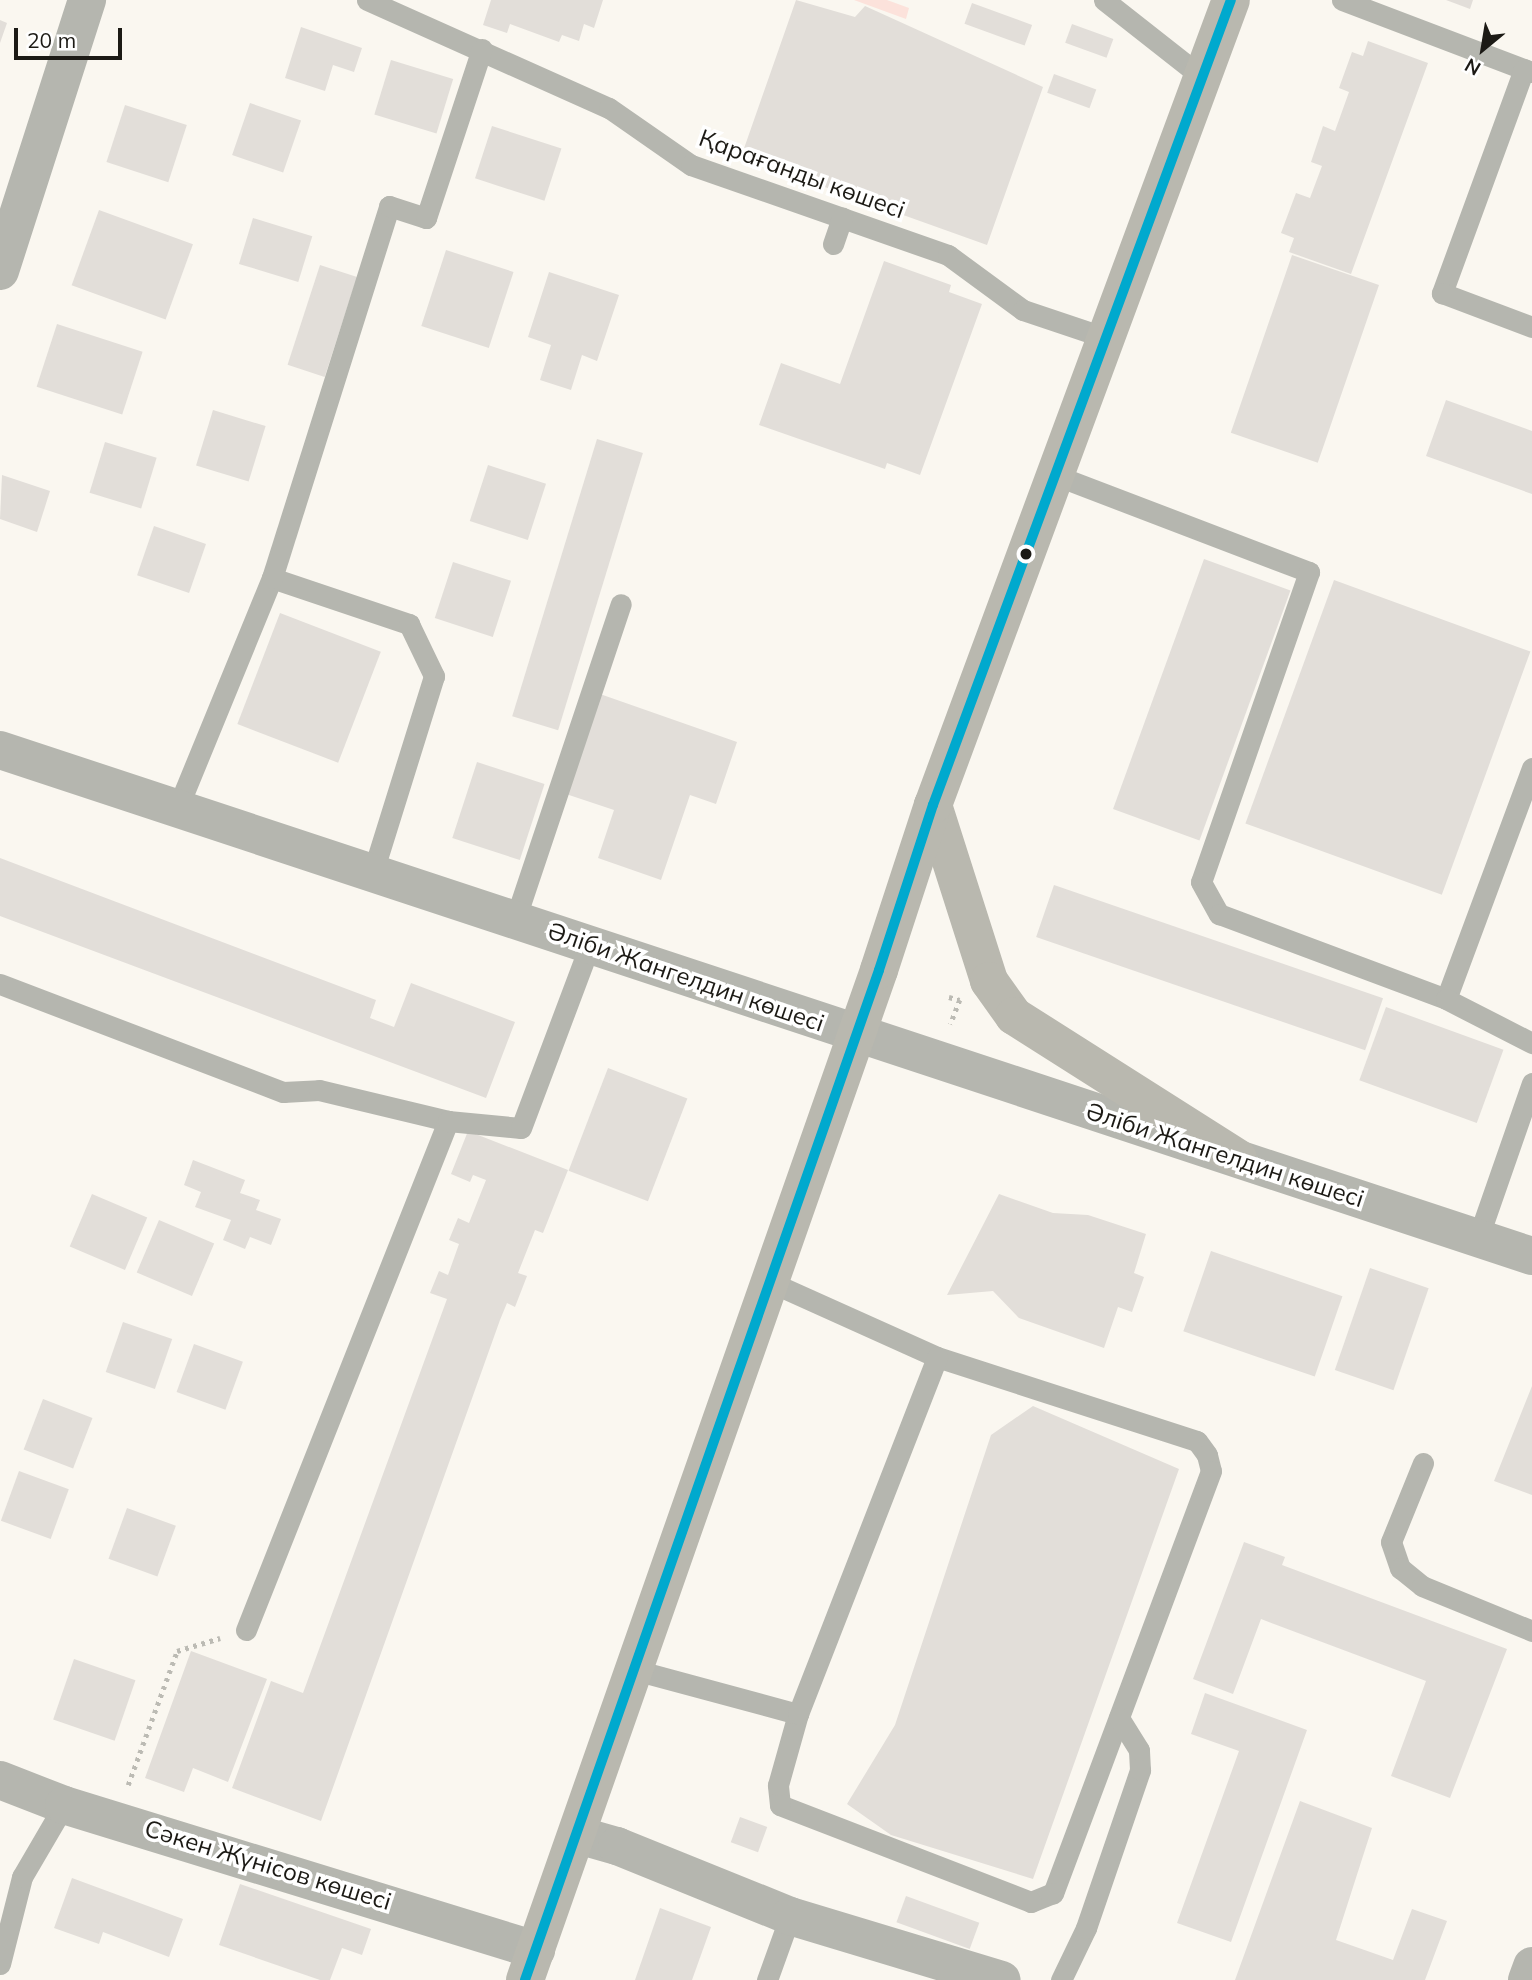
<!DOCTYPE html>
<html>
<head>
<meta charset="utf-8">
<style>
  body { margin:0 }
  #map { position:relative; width:1532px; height:1980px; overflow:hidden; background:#faf7f0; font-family:Mulish,sans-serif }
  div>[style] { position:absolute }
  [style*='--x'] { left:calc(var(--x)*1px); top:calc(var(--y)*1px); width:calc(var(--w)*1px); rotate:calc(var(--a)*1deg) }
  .green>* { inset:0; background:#fce2db }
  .building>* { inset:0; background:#e2ded9; transform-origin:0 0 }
  .path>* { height:4.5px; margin-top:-2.25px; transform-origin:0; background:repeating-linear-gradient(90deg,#bcbbb4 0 3.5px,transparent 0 8.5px) }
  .service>* { height:21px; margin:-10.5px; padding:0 10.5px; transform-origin:10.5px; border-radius:10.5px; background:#b5b6af }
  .minor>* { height:38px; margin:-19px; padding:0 19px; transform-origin:19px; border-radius:19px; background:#b5b6af }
  .tertiary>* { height:38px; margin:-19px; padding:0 19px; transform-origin:19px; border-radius:19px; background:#b5b6af }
  .primary>* { height:38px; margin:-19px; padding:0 19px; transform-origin:19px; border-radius:19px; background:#b9b8af }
  .bus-1>* { height:10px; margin:-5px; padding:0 5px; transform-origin:5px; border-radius:5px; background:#00a9ce }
  .dots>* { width:19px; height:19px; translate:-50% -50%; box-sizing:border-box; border:4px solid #fff; border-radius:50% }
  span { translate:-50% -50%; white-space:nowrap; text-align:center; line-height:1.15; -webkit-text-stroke:7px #fff; paint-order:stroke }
  .street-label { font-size:24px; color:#1c1a15 }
  .north { position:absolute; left:1448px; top:14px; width:70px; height:70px; -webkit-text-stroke:5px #fff; paint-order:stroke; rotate:210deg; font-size:19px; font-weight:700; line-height:28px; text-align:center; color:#1c1a15 }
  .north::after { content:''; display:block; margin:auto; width:24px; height:32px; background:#1c1a15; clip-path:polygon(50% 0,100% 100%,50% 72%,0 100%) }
  .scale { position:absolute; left:14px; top:28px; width:108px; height:32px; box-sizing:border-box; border:4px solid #1c1a15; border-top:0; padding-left:9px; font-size:21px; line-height:24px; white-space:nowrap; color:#1c1a15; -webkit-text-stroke:5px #fff; paint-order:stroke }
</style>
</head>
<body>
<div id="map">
  <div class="green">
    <div style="clip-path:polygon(854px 0,887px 0,909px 8px,906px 19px)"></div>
  </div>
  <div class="building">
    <div style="clip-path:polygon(491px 0,603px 0,594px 28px,584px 24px,579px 41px,562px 35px,559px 42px,510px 24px,507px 33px,483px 25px)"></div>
    <div style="clip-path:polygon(796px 0,855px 17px,865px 6px,1043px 87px,987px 245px,741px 157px)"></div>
    <div style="clip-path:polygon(1446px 0,1473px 0,1470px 9px)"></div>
    <div style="left:972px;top:3px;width:64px;height:22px;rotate:20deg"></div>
    <div style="clip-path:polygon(0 20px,7px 23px,0 43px)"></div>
    <div style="left:1072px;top:24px;width:44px;height:20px;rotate:20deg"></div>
    <div style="clip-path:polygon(301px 27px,362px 48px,354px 72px,333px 65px,325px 91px,285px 78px)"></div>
    <div style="clip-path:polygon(1368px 41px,1428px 63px,1351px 274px,1289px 252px,1294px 238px,1281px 233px,1296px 193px,1310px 198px,1322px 166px,1311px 162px,1323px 126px,1335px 131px,1349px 92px,1339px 88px,1352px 52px,1363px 56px)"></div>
    <div style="left:391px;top:60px;width:65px;height:57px;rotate:17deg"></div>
    <div style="left:1054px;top:74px;width:45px;height:20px;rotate:20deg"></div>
    <div style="left:250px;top:103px;width:54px;height:55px;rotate:19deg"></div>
    <div style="left:125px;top:105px;width:65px;height:60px;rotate:18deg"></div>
    <div style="left:492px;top:126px;width:73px;height:55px;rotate:18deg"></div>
    <div style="left:99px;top:210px;width:100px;height:80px;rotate:20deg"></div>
    <div style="left:253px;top:218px;width:62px;height:48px;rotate:17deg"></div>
    <div style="left:446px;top:250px;width:71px;height:80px;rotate:18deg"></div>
    <div style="left:1292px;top:255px;width:92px;height:188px;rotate:19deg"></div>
    <div style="clip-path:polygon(884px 261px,951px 285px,949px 292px,982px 304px,920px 475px,887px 463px,885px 469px,759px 425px,781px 363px,840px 384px)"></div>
    <div style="left:320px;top:265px;width:39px;height:105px;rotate:18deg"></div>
    <div style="clip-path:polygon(549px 272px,619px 295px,597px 361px,582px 355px,571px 390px,540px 380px,551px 345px,528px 337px)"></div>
    <div style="left:57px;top:324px;width:90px;height:66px;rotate:18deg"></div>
    <div style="clip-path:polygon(1446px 400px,1532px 431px,1532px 494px,1426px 456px)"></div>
    <div style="left:213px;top:410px;width:55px;height:58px;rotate:17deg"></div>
    <div style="left:597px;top:439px;width:48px;height:290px;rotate:17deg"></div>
    <div style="left:105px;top:442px;width:54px;height:53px;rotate:17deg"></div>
    <div style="left:488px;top:465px;width:61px;height:59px;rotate:18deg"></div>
    <div style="clip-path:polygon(2px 475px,50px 491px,37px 532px,0 519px)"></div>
    <div style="left:154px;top:526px;width:55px;height:52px;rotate:19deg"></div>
    <div style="left:1204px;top:559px;width:92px;height:266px;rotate:20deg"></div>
    <div style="left:453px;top:562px;width:61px;height:59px;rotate:18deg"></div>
    <div style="left:1334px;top:580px;width:209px;height:259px;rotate:20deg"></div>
    <div style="left:280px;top:613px;width:108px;height:119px;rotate:21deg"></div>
    <div style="clip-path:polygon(600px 694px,737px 742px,716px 804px,690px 795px,661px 880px,598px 858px,614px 810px,566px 794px)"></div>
    <div style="left:477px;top:762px;width:71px;height:80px;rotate:18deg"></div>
    <div style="clip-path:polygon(0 858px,376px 1000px,370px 1018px,394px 1027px,411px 983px,515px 1022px,486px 1098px,0 916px)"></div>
    <div style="left:1054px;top:885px;width:348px;height:55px;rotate:19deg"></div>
    <div style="left:1386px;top:1007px;width:125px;height:78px;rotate:20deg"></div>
    <div style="left:608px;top:1068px;width:85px;height:110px;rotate:21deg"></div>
    <div style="clip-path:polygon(468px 1131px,568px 1170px,543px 1233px,535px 1230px,518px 1273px,527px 1276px,515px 1307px,507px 1303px,500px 1320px,321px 1821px,232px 1788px,271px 1681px,303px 1693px,447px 1299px,430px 1293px,439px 1271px,448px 1275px,459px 1244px,449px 1240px,458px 1218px,469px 1223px,486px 1180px,473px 1175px,470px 1182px,451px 1174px)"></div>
    <div style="clip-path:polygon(193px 1160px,245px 1180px,240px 1193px,260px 1200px,256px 1210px,281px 1219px,271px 1245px,250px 1237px,245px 1249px,223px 1240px,231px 1220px,195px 1207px,201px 1192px,184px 1185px)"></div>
    <div style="left:92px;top:1194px;width:60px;height:57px;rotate:23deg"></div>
    <div style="clip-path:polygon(999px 1194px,1053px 1213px,1088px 1215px,1146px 1234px,1134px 1273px,1144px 1277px,1132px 1312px,1118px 1307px,1104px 1348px,1019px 1318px,993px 1291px,947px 1295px)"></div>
    <div style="left:159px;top:1220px;width:60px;height:57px;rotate:23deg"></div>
    <div style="left:1211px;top:1251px;width:139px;height:85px;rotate:19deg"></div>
    <div style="left:1370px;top:1268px;width:62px;height:108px;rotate:19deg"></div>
    <div style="left:123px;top:1322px;width:52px;height:53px;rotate:19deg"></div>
    <div style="left:194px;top:1344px;width:52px;height:51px;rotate:20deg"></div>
    <div style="clip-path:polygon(1532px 1386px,1532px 1495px,1494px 1481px)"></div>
    <div style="left:43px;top:1399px;width:53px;height:54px;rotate:21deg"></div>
    <div style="clip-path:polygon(1033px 1406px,1179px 1469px,1033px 1879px,891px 1835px,847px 1804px,895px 1725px,991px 1435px)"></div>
    <div style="left:19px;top:1471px;width:53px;height:53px;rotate:20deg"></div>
    <div style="left:127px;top:1508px;width:52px;height:54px;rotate:20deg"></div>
    <div style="clip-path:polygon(1244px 1542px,1285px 1557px,1282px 1565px,1507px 1649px,1450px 1798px,1391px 1776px,1426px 1681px,1261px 1619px,1233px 1694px,1193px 1679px)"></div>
    <div style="clip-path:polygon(191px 1651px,267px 1679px,228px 1782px,193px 1768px,184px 1792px,145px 1778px)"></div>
    <div style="left:74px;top:1659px;width:65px;height:64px;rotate:19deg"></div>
    <div style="clip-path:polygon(1205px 1693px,1307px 1730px,1231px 1942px,1177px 1923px,1239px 1751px,1191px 1734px)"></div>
    <div style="clip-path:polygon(1300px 1801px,1372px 1828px,1336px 1940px,1393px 1960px,1412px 1909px,1447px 1921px,1425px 1980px,1235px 1980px)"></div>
    <div style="left:740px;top:1817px;width:29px;height:27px;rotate:20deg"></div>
    <div style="clip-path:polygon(72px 1878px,183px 1919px,169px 1957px,103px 1932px,99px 1944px,54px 1928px)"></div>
    <div style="clip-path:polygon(240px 1884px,371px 1929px,362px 1955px,342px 1948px,330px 1980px,320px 1980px,219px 1945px)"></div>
    <div style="left:906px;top:1896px;width:78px;height:28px;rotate:20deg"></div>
    <div style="clip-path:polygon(660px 1908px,711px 1927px,692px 1980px,635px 1980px)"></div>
  </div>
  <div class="path">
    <div style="--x:949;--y:997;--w:11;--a:15"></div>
    <div style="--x:960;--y:1000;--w:26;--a:111"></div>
    <div style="--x:128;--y:1785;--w:143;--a:-69.9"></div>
    <div style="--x:177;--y:1651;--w:45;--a:-16.8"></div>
  </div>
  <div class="service">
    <div style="--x:367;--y:0;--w:265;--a:24.1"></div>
    <div style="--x:609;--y:108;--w:100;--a:34.8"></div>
    <div style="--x:691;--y:165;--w:272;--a:19.3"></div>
    <div style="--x:948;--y:255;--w:93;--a:36.3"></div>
    <div style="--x:1023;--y:310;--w:88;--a:18.6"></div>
    <div style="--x:1104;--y:0;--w:125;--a:38.2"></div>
    <div style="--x:1342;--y:0;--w:203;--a:20.8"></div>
    <div style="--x:1524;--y:69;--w:239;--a:110.1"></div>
    <div style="--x:1442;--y:293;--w:96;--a:20.7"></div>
    <div style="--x:833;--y:244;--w:28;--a:-71"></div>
    <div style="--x:1055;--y:475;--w:272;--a:20.9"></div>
    <div style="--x:1309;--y:572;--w:328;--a:109.2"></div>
    <div style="--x:1201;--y:882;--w:37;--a:61"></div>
    <div style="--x:1219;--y:914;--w:242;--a:20.5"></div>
    <div style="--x:272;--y:578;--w:145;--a:18.6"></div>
    <div style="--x:409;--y:624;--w:58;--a:64.3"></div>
    <div style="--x:434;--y:676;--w:205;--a:107.3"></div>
    <div style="--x:1532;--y:768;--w:246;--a:110.4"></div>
    <div style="--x:1446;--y:999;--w:97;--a:27.1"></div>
    <div style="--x:178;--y:807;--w:248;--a:-67.7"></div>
    <div style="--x:272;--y:578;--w:390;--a:-72.5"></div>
    <div style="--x:389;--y:206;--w:39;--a:18"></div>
    <div style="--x:426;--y:218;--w:178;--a:-71.7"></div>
    <div style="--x:515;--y:920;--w:333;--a:-71.5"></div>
    <div style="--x:0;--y:984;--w:303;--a:20.9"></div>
    <div style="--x:283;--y:1092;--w:36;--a:-3"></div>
    <div style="--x:319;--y:1090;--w:133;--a:13.5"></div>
    <div style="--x:1478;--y:1238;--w:164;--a:-70.8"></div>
    <div style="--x:768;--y:1281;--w:185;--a:24.2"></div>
    <div style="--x:937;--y:1357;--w:273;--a:17.9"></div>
    <div style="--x:1197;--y:1441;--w:17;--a:54"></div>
    <div style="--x:1207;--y:1455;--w:16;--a:76"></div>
    <div style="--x:1211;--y:1471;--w:451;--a:110.5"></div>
    <div style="--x:1053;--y:1893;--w:24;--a:158"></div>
    <div style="--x:1031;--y:1902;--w:269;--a:-158.9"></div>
    <div style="--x:780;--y:1805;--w:20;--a:-96"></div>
    <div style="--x:778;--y:1785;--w:74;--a:-74.3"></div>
    <div style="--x:1423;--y:1463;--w:85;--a:112.1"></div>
    <div style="--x:1391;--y:1542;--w:28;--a:71"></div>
    <div style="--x:1400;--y:1568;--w:28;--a:39"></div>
    <div style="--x:1422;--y:1586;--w:119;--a:22.2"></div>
    <div style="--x:246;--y:1630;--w:548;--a:-68.35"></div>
    <div style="--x:448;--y:1121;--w:73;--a:5.5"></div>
    <div style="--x:521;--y:1128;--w:197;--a:-69.4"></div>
    <div style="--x:635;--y:1670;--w:169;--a:15.1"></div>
    <div style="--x:798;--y:1714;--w:383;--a:-68.7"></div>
    <div style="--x:0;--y:1964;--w:90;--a:-75.8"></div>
    <div style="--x:22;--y:1877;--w:83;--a:-59.7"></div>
    <div style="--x:767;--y:1980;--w:68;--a:-70.2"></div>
    <div style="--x:1061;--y:1980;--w:58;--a:-64.3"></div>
    <div style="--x:1086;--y:1928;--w:167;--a:-71.1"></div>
    <div style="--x:1140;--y:1770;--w:20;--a:-93"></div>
    <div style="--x:1139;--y:1750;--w:38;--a:-122"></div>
  </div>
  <div class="minor">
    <div style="--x:0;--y:271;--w:285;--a:-72.2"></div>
    <div style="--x:0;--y:1780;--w:69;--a:21.3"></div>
    <div style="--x:64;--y:1805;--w:494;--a:17.1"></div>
    <div style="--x:578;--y:1835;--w:41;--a:15.8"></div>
    <div style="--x:617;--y:1846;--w:187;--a:22"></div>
    <div style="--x:790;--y:1916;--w:221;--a:16.8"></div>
  </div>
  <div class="tertiary">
    <div style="--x:0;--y:750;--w:1613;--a:18.28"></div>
    <div style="--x:1527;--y:1980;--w:15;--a:-70"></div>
  </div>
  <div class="primary">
    <div style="--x:933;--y:805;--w:185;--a:72.3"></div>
    <div style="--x:989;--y:981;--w:43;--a:54.5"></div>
    <div style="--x:1014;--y:1016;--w:265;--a:32.4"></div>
    <div style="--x:525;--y:1980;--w:1070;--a:-70.68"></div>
    <div style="--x:879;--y:970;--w:174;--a:-71.9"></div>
    <div style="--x:933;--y:805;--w:858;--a:-69.69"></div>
  </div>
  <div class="bus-1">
    <div style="--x:525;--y:1980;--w:1070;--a:-70.68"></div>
    <div style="--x:879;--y:970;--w:174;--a:-71.9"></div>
    <div style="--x:933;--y:805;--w:858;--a:-69.69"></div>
  </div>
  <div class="dots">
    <div style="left:1026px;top:554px;background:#1c1a15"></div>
  </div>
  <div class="street-label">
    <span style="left:802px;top:174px;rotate:20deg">Қарағанды көшесі</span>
    <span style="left:686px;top:977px;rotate:19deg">Әліби Жангелдин көшесі</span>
    <span style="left:1225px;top:1155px;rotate:18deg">Әліби Жангелдин көшесі</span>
    <span style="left:268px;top:1865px;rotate:17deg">Сәкен Жүнісов көшесі</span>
  </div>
  <div class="north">N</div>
  <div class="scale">20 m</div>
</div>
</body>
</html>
